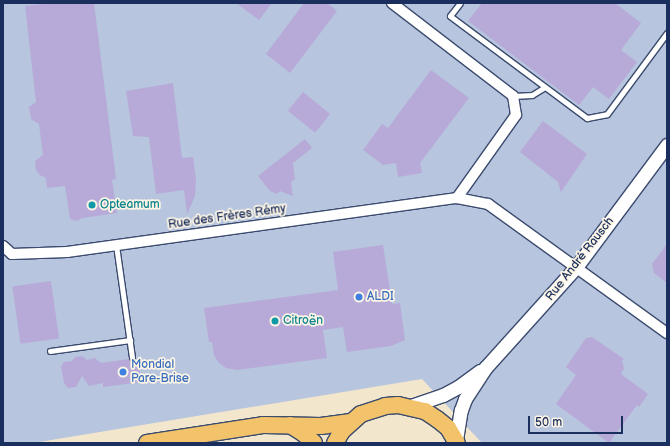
<!DOCTYPE html>
<html>
<head>
<meta charset="utf-8">
<style>
  body { margin:0 }
  #map { position:relative; width:670px; height:446px; overflow:hidden; background:#f2e7cc; font-family:"Balsamiq Sans",sans-serif }
  div>[style] { position:absolute }
  [style*='--x'] { left:calc(var(--x)*1px); top:calc(var(--y)*1px); width:calc(var(--w)*1px); rotate:calc(var(--a)*1deg) }
  .industrial>* { inset:0; background:#b7c5de }
  .building>* { inset:0; background:#b7aad8; transform-origin:0 0 }
  .roads { filter:drop-shadow(1px 0 #3b4b6e) drop-shadow(-1px 0 #3b4b6e) drop-shadow(0 1px #3b4b6e) drop-shadow(0 -1px #3b4b6e) }
  .service>* { height:5px; margin:-2.5px; padding:0 2.5px; transform-origin:2.5px; border-radius:2.5px; background:#fff }
  .minor>* { height:10px; margin:-5px; padding:0 5px; transform-origin:5px; border-radius:5px; background:#fff }
  .tertiary>* { height:13px; margin:-6.5px; padding:0 6.5px; transform-origin:6.5px; border-radius:6.5px; background:#fff }
  .primary>* { height:16px; margin:-8px; padding:0 8px; transform-origin:8px; border-radius:8px; background:#f2c36a }
  .dots>* { width:11px; height:11px; translate:-50% -50%; box-sizing:border-box; border:2px solid #fcf5e5; border-radius:50% }
  span { translate:-50% -50%; white-space:nowrap; text-align:center; line-height:1.15; -webkit-text-stroke:3.5px #fcf5e5; paint-order:stroke }
  .culture-label { font-size:12px; color:#0d838f }
  .left { translate:0 -50%; text-align:left }
  .street-label { font-size:12px; color:#1b2f5e }
  .shop-label { font-size:12px; color:#366cbe }
  .frame { position:absolute; inset:0; border:4px solid #1b2f5e; pointer-events:none }
  .scale { position:absolute; left:528px; top:416px; width:95px; height:18px; box-sizing:border-box; border:2px solid #1b2f5e; border-top:0; padding-left:5px; font-size:12px; line-height:14px; white-space:nowrap; color:#1b2f5e; -webkit-text-stroke:3px #fcf5e5; paint-order:stroke }
</style>
</head>
<body>
<div id="map">
  <div class="industrial">
    <div style="clip-path:polygon(3px 3px,667px 3px,667px 443px,482px 443px,422px 379px,33px 443px,3px 443px)"></div>
  </div>
  <div class="building">
    <div style="clip-path:polygon(51px 3px,94px 3px,116px 179px,112px 180px,117px 213px,82px 218px,77px 221px,70px 219px,65px 186px,47px 188px,46px 178px,40px 175px,36px 170px,35px 161px,43px 155px,39px 124px,31px 119px,29px 107px,36px 102px,25px 6px)"></div>
    <div style="clip-path:polygon(236px 3px,272px 3px,259px 20px)"></div>
    <div style="clip-path:polygon(304px 3px,327px 3px,337px 11px,290px 73px,266px 54px)"></div>
    <div style="clip-path:polygon(482px 3px,615px 3px,641px 23px,621px 50px,637px 62px,609px 99px,593px 87px,579px 105px,468px 21px)"></div>
    <div style="clip-path:polygon(431px 70px,469px 98px,420px 163px,422px 173px,398px 177px,396px 163px,383px 165px,363px 150px,382px 124px,388px 128px)"></div>
    <div style="clip-path:polygon(173px 83px,182px 158px,193px 157px,196px 180px,195px 196px,187px 214px,184px 190px,156px 194px,149px 137px,133px 136px,126px 91px)"></div>
    <div style="left:303px;top:92px;width:35px;height:24px;rotate:39deg"></div>
    <div style="clip-path:polygon(543px 121px,587px 154px,561px 192px,558px 182px,520px 152px)"></div>
    <div style="clip-path:polygon(305px 139px,312px 148px,293px 163px,295px 179px,291px 182px,293px 196px,280px 191px,277px 194px,270px 191px,258px 176px)"></div>
    <div style="clip-path:polygon(667px 244px,667px 283px,654px 273px,652px 264px)"></div>
    <div style="clip-path:polygon(383px 245px,392px 304px,400px 303px,405px 340px,391px 346px,347px 352px,343px 327px,323px 330px,327px 358px,237px 370px,226px 368px,218px 362px,214px 355px,212px 342px,209px 342px,204px 308px,338px 290px,333px 252px)"></div>
    <div style="left:51px;top:281px;width:58px;height:39px;rotate:82deg"></div>
    <div style="clip-path:polygon(592px 337px,624px 359px,622px 361px,624px 368px,621px 374px,648px 394px,639px 407px,637px 405px,609px 443px,556px 404px,576px 375px,566px 367px,586px 338px)"></div>
    <div style="clip-path:polygon(82px 356px,87px 360px,95px 358px,101px 363px,129px 359px,132px 361px,138px 358px,141px 382px,103px 387px,103px 383px,89px 386px,82px 376px,76px 387px,68px 388px,64px 383px,61px 366px,64px 362px,72px 361px,75px 357px)"></div>
  </div>
  <div class="roads">
    <div class="service">
      <div style="--x:460;--y:3;--w:16;--a:128"></div>
      <div style="--x:450;--y:16;--w:171;--a:36.7"></div>
      <div style="--x:587;--y:118;--w:20;--a:-11"></div>
      <div style="--x:607;--y:114;--w:101;--a:-53.5"></div>
      <div style="--x:513;--y:96;--w:19;--a:-3"></div>
      <div style="--x:532;--y:95;--w:15;--a:-32"></div>
      <div style="--x:116;--y:245;--w:113;--a:81.9"></div>
      <div style="--x:50;--y:351;--w:81;--a:-7.8"></div>
    </div>
    <div class="minor">
      <div style="--x:392;--y:3;--w:153;--a:37.5"></div>
      <div style="--x:513;--y:96;--w:19;--a:81"></div>
      <div style="--x:516;--y:115;--w:102;--a:125.4"></div>
      <div style="--x:3;--y:246;--w:12;--a:42"></div>
      <div style="--x:12;--y:254;--w:55;--a:-2.1"></div>
      <div style="--x:67;--y:252;--w:394;--a:-7.9"></div>
      <div style="--x:457;--y:198;--w:32;--a:11"></div>
      <div style="--x:488;--y:204;--w:221;--a:35.8"></div>
    </div>
    <div class="tertiary">
      <div style="--x:411;--y:406;--w:34;--a:-19"></div>
      <div style="--x:443;--y:395;--w:17;--a:-28"></div>
      <div style="--x:458;--y:387;--w:27;--a:-36"></div>
      <div style="--x:456;--y:440;--w:30;--a:-81"></div>
      <div style="--x:461;--y:410;--w:12;--a:-70"></div>
      <div style="--x:465;--y:399;--w:38;--a:-57"></div>
      <div style="--x:486;--y:367;--w:136;--a:-48"></div>
      <div style="--x:577;--y:266;--w:151;--a:-53.4"></div>
    </div>
    <div class="primary">
      <div style="--x:290;--y:425;--w:15;--a:32"></div>
      <div style="--x:303;--y:433;--w:15;--a:42"></div>
      <div style="--x:147;--y:443;--w:117;--a:-8.8"></div>
      <div style="--x:263;--y:425;--w:58;--a:1"></div>
      <div style="--x:321;--y:426;--w:30;--a:-8"></div>
      <div style="--x:335;--y:443;--w:14;--a:-60"></div>
      <div style="--x:342;--y:431;--w:25;--a:-42"></div>
      <div style="--x:361;--y:414;--w:25;--a:-18"></div>
      <div style="--x:385;--y:406;--w:13;--a:-4"></div>
      <div style="--x:398;--y:405;--w:28;--a:13"></div>
      <div style="--x:425;--y:411;--w:14;--a:34"></div>
      <div style="--x:437;--y:419;--w:14;--a:39"></div>
      <div style="--x:448;--y:428;--w:17;--a:59"></div>
    </div>
  </div>
  <div class="dots">
    <div style="left:92px;top:205px;background:#0f9aa8"></div>
    <div style="left:359px;top:297px;background:#3f7fe0"></div>
    <div style="left:275px;top:321px;background:#0f9aa8"></div>
    <div style="left:123px;top:372px;background:#3f7fe0"></div>
  </div>
  <div class="culture-label">
    <span class="left" style="left:100px;top:205px">Opteamum</span>
    <span class="left" style="left:283px;top:321px">Citroën</span>
  </div>
  <div class="street-label">
    <span style="left:227px;top:217px;rotate:-8deg">Rue des Frères Rémy</span>
    <span style="left:580px;top:259px;rotate:-52deg">Rue André Rausch</span>
  </div>
  <div class="shop-label">
    <span class="left" style="left:367px;top:297px">ALDI</span>
    <span class="left" style="left:131px;top:372px">Mondial<br>Pare-Brise</span>
  </div>
  <div class="frame"></div>
  <div class="scale">50 m</div>
</div>
</body>
</html>
